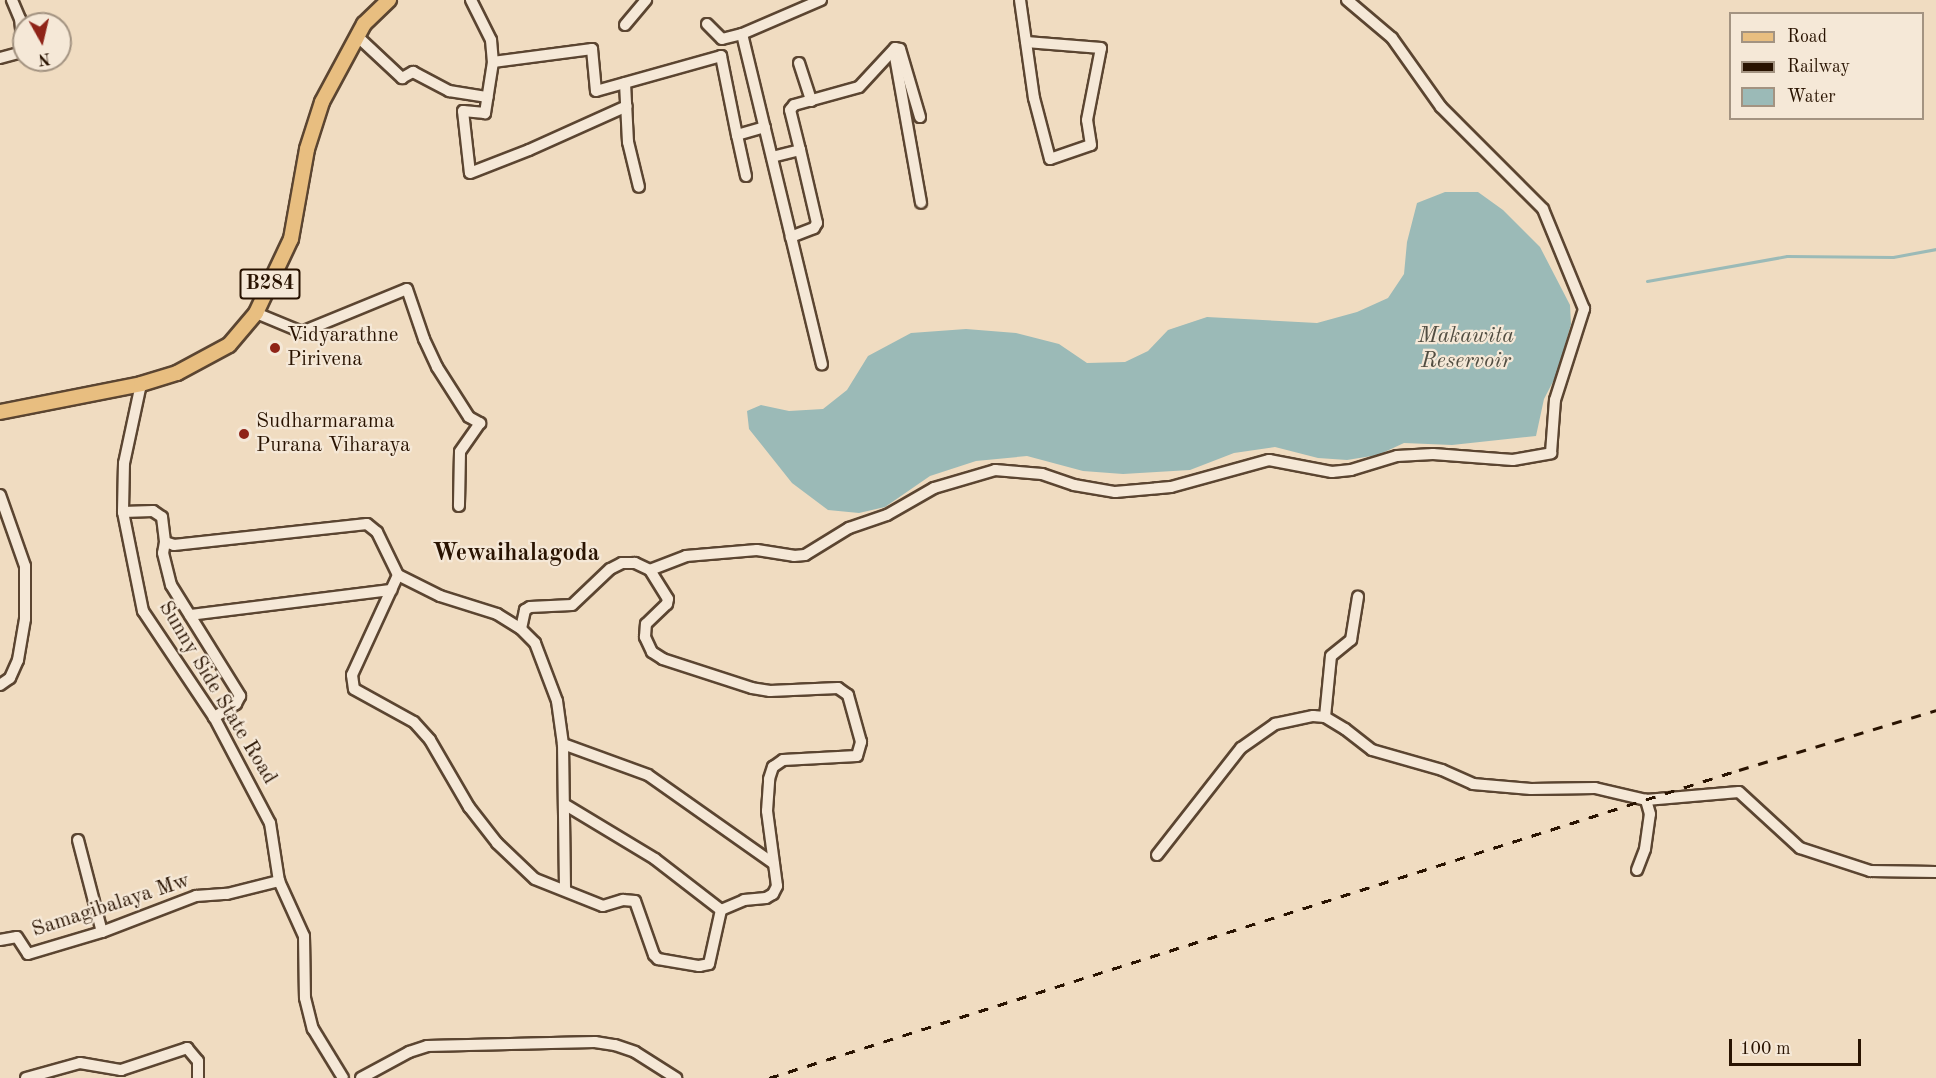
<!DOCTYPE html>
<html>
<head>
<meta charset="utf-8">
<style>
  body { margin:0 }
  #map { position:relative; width:1936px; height:1078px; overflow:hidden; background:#f0dcc1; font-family:"Old Standard TT",serif }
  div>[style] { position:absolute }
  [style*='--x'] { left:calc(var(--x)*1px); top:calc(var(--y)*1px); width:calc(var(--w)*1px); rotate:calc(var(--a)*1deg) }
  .water>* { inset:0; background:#9bbab7 }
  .stream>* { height:3px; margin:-1.5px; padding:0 1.5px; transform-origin:1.5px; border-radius:1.5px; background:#9bbab7 }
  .roads { filter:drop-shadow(2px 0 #5b4531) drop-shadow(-2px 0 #5b4531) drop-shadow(0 2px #5b4531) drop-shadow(0 -2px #5b4531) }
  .minor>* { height:10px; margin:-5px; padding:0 5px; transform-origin:5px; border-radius:5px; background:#f5e8d7 }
  .major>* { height:14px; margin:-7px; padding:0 7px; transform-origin:7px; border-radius:7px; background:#e8be80 }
  .rail>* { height:3px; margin-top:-1.5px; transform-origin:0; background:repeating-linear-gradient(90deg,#291301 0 10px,transparent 0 20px) }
  .dots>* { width:16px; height:16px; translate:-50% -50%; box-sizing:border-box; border:3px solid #f5e8d7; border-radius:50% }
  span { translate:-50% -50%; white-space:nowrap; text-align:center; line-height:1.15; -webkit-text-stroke:4.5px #f5e8d7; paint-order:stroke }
  .shield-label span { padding:2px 4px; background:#f5e8d7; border:2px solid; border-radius:4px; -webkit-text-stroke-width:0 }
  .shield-label { font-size:20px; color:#291301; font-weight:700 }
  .poi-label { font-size:21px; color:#291301 }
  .left { translate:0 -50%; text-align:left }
  .street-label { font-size:21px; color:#291301 }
  .water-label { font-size:22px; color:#514d41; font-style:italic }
  .quarter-label { font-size:24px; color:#291301; font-weight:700 }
  .legend { position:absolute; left:1729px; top:12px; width:195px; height:108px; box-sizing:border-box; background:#f5e8d7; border:2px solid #a39381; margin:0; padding:8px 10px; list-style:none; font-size:18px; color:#291301 }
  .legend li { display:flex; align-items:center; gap:12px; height:30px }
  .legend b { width:30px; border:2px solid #a39381 }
  .north { position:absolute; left:12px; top:12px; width:60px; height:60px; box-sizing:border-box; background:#f5e8d7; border:2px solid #a39381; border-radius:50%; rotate:172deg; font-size:16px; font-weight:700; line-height:24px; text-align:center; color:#291301 }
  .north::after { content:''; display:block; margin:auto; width:21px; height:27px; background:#8f2418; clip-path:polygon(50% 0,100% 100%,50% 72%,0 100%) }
  .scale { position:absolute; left:1729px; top:1039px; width:132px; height:27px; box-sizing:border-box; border:3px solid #291301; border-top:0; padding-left:8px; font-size:18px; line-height:21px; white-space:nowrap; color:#291301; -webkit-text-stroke:4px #f5e8d7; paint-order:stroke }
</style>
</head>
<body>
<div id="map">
  <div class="water">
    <div style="clip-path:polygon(1445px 192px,1478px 192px,1503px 210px,1540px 247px,1570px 305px,1571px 324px,1557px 374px,1544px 399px,1536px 436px,1452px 445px,1404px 443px,1378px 455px,1347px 460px,1318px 458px,1275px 447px,1234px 453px,1190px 470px,1123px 474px,1083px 471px,1027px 456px,976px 461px,930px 476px,885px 507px,859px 513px,828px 510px,792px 483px,749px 429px,747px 411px,761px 405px,789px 411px,823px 409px,847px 390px,868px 356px,911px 333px,966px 329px,1016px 333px,1059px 344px,1087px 363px,1125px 362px,1148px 351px,1168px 330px,1207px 317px,1317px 323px,1357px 312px,1388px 298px,1404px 274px,1407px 242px,1417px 203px)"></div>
  </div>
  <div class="stream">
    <div style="--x:1647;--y:281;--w:142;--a:-10.1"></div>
    <div style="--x:1787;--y:256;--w:106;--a:0.5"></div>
    <div style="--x:1893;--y:257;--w:44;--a:-10.5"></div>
  </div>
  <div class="roads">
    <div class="minor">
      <div style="--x:471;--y:0;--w:45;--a:63.4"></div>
      <div style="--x:491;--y:40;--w:22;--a:85"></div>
      <div style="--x:493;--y:62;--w:100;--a:-7.5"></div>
      <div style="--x:592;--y:49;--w:42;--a:84.6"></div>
      <div style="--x:596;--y:91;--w:130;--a:-15.6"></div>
      <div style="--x:721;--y:56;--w:81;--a:78.6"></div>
      <div style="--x:821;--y:0;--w:86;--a:156.7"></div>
      <div style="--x:742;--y:34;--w:340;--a:76.4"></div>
      <div style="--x:1020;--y:0;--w:99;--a:81.9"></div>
      <div style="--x:1034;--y:98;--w:63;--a:75.3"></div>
      <div style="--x:1050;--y:159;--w:43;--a:-18.9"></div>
      <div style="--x:1091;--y:145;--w:25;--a:-99"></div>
      <div style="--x:1087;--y:120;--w:73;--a:-79"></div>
      <div style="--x:1101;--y:48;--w:75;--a:-175.4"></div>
      <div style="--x:707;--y:24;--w:21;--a:45"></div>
      <div style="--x:722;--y:39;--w:21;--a:-14"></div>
      <div style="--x:625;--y:25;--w:33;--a:-50"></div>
      <div style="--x:357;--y:36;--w:62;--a:43"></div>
      <div style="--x:402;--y:78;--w:13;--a:-29"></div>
      <div style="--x:413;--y:72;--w:41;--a:27.8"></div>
      <div style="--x:449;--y:91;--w:39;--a:9"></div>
      <div style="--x:894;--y:51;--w:154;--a:79.9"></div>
      <div style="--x:0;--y:58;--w:24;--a:-15"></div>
      <div style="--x:23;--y:52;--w:33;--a:-95"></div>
      <div style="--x:20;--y:19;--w:21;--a:-113"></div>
      <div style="--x:493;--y:62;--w:52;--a:98.9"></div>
      <div style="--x:485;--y:113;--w:22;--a:-175"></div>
      <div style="--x:463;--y:111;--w:62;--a:83.6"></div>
      <div style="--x:470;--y:173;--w:63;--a:-21.3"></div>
      <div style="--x:529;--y:150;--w:107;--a:-24.2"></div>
      <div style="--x:799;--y:63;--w:40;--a:72"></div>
      <div style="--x:625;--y:83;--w:59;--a:87.1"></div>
      <div style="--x:628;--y:142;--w:46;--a:76.3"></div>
      <div style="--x:800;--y:150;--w:41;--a:-104"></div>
      <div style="--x:790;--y:110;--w:6;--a:-51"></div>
      <div style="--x:794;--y:105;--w:67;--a:-15.5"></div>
      <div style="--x:859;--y:87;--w:53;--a:-47.3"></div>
      <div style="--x:895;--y:48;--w:5;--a:11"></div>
      <div style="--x:900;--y:49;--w:71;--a:73.6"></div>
      <div style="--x:772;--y:157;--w:29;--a:-14"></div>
      <div style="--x:800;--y:150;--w:75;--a:76.9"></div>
      <div style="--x:817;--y:223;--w:6;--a:121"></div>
      <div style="--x:814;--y:228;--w:25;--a:159"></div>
      <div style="--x:746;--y:176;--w:42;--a:-102.4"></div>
      <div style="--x:737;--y:135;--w:29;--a:-16"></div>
      <div style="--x:256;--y:313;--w:50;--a:22.4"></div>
      <div style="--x:302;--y:332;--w:113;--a:-22.3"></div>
      <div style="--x:407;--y:289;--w:53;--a:71.2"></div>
      <div style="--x:424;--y:339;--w:31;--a:65"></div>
      <div style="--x:437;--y:367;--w:59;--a:57.4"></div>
      <div style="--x:469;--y:417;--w:13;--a:29"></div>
      <div style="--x:480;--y:423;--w:35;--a:125"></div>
      <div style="--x:460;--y:452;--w:54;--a:91.1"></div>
      <div style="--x:141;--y:384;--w:81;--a:102.1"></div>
      <div style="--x:124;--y:463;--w:49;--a:91.2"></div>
      <div style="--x:123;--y:512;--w:101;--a:78.6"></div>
      <div style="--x:143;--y:611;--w:128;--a:56.2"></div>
      <div style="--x:214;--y:717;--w:120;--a:62.2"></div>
      <div style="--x:270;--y:823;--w:59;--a:81.2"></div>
      <div style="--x:279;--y:881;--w:60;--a:65.6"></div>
      <div style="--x:304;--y:936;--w:62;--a:89.1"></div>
      <div style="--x:305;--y:998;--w:32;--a:76"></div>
      <div style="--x:313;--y:1029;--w:57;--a:58.5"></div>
      <div style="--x:0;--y:495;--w:75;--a:70.6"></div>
      <div style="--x:25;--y:566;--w:53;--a:90"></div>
      <div style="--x:25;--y:619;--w:42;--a:99.7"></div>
      <div style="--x:18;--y:660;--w:20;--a:114"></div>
      <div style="--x:10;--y:678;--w:12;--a:145"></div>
      <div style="--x:123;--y:512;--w:30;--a:-2"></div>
      <div style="--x:153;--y:511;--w:11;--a:34"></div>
      <div style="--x:162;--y:517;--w:25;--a:83"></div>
      <div style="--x:165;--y:542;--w:9;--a:18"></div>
      <div style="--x:174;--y:545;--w:194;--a:-6.2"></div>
      <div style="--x:367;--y:524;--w:13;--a:39"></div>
      <div style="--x:377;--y:532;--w:48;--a:64"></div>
      <div style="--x:398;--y:575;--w:47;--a:26.6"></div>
      <div style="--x:440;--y:596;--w:60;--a:17.5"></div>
      <div style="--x:497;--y:614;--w:28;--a:32"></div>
      <div style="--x:521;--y:629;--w:20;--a:45"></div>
      <div style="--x:535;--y:643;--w:62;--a:69.2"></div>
      <div style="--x:557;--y:701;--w:43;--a:82.1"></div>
      <div style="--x:563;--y:744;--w:146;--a:89.2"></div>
      <div style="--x:165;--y:542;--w:11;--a:100"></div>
      <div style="--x:163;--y:553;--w:33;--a:76"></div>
      <div style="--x:171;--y:585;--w:131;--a:58.1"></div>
      <div style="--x:240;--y:696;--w:9;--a:117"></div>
      <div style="--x:236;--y:704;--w:26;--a:149"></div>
      <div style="--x:650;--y:570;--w:39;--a:-21"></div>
      <div style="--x:686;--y:556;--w:71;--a:-4.8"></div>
      <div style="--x:757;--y:550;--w:37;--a:9"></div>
      <div style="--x:794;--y:556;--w:11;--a:-5"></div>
      <div style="--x:805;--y:555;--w:52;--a:-31.5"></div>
      <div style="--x:849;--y:528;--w:40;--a:-18.9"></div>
      <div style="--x:887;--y:515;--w:54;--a:-29.9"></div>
      <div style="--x:934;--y:488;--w:64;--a:-16.4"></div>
      <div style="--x:995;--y:470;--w:47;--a:4.9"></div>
      <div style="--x:1042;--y:474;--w:34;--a:19"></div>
      <div style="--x:1074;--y:485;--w:42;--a:9.7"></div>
      <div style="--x:1115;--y:492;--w:56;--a:-5.1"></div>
      <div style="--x:1171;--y:487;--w:102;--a:-15.4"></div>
      <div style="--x:1269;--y:460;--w:64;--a:10.8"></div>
      <div style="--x:1332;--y:472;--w:19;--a:-6"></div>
      <div style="--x:1351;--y:470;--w:48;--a:-16.9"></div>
      <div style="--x:1397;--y:456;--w:36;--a:-3"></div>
      <div style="--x:1433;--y:454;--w:80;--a:4.3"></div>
      <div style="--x:1513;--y:460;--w:39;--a:-10"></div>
      <div style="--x:1551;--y:453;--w:53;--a:-85.7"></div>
      <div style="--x:1555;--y:400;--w:96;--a:-72.3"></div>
      <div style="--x:1584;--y:309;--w:108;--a:-112.3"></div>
      <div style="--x:1543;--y:209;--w:144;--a:-135"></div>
      <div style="--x:1441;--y:107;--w:85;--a:-125.4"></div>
      <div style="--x:1392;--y:38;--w:59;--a:-139.8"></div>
      <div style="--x:398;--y:575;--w:110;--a:114.7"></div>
      <div style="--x:352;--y:675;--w:14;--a:82"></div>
      <div style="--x:354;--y:689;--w:68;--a:28.8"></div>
      <div style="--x:414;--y:722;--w:24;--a:48"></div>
      <div style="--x:430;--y:740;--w:78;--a:59.8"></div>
      <div style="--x:469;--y:807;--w:46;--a:52.1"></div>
      <div style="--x:497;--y:843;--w:52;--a:43.5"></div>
      <div style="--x:535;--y:879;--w:73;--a:21.7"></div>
      <div style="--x:603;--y:906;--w:21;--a:-17"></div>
      <div style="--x:623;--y:900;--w:12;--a:5"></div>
      <div style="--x:635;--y:901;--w:57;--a:70.6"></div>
      <div style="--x:654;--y:955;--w:6;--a:45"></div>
      <div style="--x:658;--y:959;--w:42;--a:9.7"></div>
      <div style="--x:699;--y:966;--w:10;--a:-11"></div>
      <div style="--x:709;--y:964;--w:55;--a:-77.5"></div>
      <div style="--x:721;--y:910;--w:25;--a:-23"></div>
      <div style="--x:744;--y:900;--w:22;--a:-5"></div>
      <div style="--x:766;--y:898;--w:8;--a:-30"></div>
      <div style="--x:773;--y:894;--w:9;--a:-63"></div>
      <div style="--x:777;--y:886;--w:76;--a:-97.6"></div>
      <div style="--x:767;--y:811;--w:32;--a:-86"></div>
      <div style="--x:769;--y:779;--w:13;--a:-72"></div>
      <div style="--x:773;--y:767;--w:12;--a:-35"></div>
      <div style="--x:783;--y:760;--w:74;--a:-3.1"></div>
      <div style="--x:857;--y:756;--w:15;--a:-74"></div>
      <div style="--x:861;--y:742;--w:49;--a:-105.5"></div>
      <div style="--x:848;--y:695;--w:12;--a:-145"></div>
      <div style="--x:838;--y:688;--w:68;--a:177.5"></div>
      <div style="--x:770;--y:691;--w:18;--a:-171"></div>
      <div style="--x:752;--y:688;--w:94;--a:-162"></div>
      <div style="--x:663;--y:659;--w:13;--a:-148"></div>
      <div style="--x:652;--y:652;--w:17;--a:-115"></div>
      <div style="--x:645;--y:637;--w:13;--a:-86"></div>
      <div style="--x:646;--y:624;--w:29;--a:-44"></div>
      <div style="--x:667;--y:604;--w:5;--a:-79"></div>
      <div style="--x:668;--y:599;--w:34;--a:-122"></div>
      <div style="--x:650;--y:570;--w:17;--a:-155"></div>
      <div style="--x:635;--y:563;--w:13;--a:180"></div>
      <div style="--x:622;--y:563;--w:13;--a:153"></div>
      <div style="--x:610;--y:569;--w:52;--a:136.5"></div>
      <div style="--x:572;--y:605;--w:42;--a:177.3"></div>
      <div style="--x:530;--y:607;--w:6;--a:149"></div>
      <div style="--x:525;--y:610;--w:19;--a:102"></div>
      <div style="--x:190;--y:615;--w:203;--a:-7.1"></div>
      <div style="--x:1325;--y:717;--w:61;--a:-84.4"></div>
      <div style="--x:1331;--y:656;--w:26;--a:-39"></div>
      <div style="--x:1351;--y:640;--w:44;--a:-80.8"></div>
      <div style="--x:563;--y:744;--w:90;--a:20"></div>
      <div style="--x:648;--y:775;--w:154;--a:35.2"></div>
      <div style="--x:564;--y:804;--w:106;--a:31.1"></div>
      <div style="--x:655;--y:859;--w:83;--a:37.7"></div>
      <div style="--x:78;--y:840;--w:95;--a:75.4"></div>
      <div style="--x:1157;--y:855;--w:136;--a:-51.9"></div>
      <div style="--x:1241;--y:748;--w:42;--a:-35.2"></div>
      <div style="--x:1275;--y:724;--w:39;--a:-12"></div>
      <div style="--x:1313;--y:716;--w:12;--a:5"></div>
      <div style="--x:1325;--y:717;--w:23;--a:31"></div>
      <div style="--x:1345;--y:729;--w:34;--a:38"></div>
      <div style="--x:1372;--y:750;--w:73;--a:15.9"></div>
      <div style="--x:1442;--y:770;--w:34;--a:24"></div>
      <div style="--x:1473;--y:784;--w:58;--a:4.9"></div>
      <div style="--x:1531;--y:789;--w:64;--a:-0.9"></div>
      <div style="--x:1595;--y:788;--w:52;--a:13.2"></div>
      <div style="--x:1646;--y:800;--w:93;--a:-4.9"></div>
      <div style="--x:1739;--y:792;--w:83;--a:42.6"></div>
      <div style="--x:1800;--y:848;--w:74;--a:18.2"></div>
      <div style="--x:1870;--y:871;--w:66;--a:0.9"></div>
      <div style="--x:1637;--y:870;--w:22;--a:-69"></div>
      <div style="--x:1645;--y:849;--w:35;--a:-82"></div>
      <div style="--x:1650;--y:814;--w:15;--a:-106"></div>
      <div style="--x:0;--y:940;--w:17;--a:-10"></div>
      <div style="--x:17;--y:937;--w:20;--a:57"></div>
      <div style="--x:28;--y:954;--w:77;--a:-16.6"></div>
      <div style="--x:102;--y:932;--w:101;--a:-21"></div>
      <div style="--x:196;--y:896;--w:31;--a:-4"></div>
      <div style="--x:227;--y:894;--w:54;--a:-14"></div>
      <div style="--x:26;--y:1078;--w:56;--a:-15.5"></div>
      <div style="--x:80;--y:1063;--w:42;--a:9.7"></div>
      <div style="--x:121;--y:1070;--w:70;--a:-18.4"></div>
      <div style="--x:187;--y:1048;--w:17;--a:50"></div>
      <div style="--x:198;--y:1061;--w:17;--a:90"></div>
      <div style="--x:361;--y:1078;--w:55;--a:-28.4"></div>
      <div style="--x:409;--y:1052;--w:19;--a:-18"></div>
      <div style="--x:427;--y:1046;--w:168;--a:-1.4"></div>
      <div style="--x:595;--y:1042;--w:20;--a:9"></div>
      <div style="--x:615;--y:1045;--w:21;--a:19"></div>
      <div style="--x:635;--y:1052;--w:49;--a:32.4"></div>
    </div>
    <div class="major">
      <div style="--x:0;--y:412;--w:144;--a:-11.2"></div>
      <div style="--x:141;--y:384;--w:38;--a:-17"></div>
      <div style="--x:177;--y:373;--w:59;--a:-28.3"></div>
      <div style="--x:229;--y:345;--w:42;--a:-49.8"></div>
      <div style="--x:256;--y:313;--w:82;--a:-64.7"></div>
      <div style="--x:291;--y:239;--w:91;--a:-79.9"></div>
      <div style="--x:307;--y:149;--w:49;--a:-72.3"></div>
      <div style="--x:322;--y:102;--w:89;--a:-61.7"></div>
      <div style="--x:364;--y:24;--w:35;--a:-44"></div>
    </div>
  </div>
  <div class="rail">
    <div style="--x:769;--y:1078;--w:1018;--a:-17.62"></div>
    <div style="--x:1739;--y:770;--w:206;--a:-16.9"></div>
  </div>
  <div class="dots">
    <div style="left:275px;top:348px;background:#8f2418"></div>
    <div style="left:244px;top:434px;background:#8f2418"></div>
  </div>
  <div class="shield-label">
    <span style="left:270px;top:284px">B284</span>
  </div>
  <div class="poi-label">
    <span class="left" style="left:287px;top:348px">Vidyarathne<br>Pirivena</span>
    <span class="left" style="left:256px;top:434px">Sudharmarama<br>Purana Viharaya</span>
  </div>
  <div class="street-label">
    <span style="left:217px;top:693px;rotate:59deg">Sunny Side State Road</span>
    <span style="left:111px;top:906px;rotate:-18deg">Samagibalaya Mw</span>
  </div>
  <div class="water-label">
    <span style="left:1466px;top:349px">Makawita<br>Reservoir</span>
  </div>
  <div class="quarter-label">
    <span style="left:516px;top:555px">Wewaihalagoda</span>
  </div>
  <ul class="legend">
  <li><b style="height:8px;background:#e8be80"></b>Road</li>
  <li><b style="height:8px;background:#291301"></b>Railway</li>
  <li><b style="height:16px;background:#9bbab7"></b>Water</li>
  </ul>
  <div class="north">N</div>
  <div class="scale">100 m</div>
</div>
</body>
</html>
